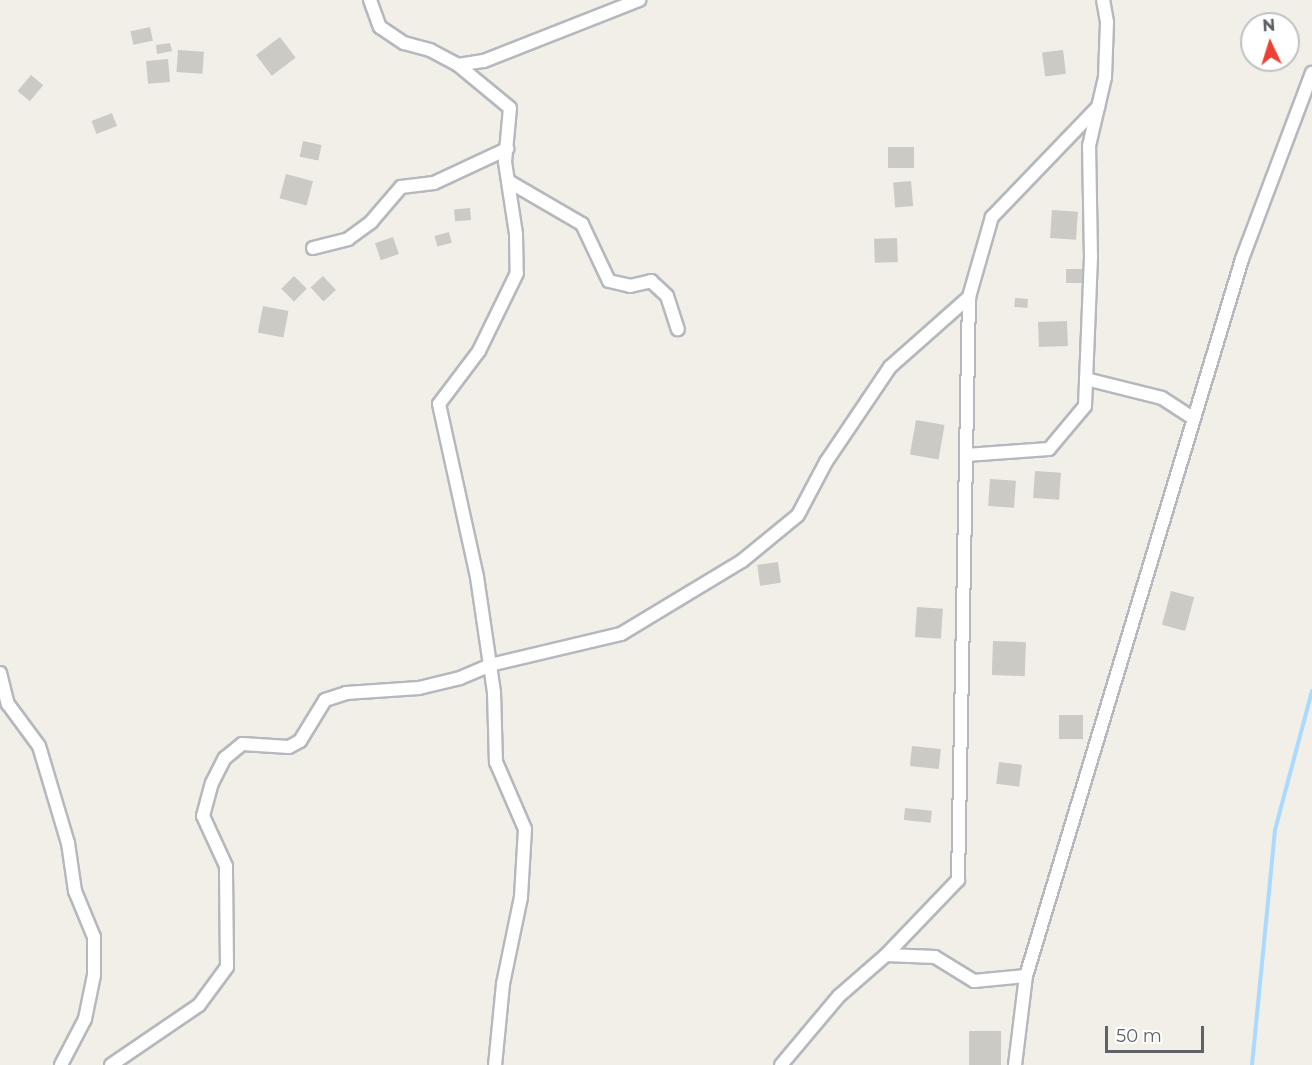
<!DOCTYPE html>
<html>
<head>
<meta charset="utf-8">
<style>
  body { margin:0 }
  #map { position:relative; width:1312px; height:1065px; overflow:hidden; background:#f1efe8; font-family:Montserrat,sans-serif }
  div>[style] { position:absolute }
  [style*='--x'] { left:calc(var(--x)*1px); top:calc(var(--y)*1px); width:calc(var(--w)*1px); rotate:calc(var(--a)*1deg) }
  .stream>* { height:4px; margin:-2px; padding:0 2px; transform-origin:2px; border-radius:2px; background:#aadaff }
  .building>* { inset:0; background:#cccac5; transform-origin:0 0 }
  .roads { filter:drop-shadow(2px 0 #b5b8bc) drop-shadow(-2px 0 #b5b8bc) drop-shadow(0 2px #b5b8bc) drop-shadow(0 -2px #b5b8bc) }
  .minor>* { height:12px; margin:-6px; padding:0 6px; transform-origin:6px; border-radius:6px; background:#fff }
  span { translate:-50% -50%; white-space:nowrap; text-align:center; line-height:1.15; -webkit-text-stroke:4.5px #fff; paint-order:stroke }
  .north { position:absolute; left:1240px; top:12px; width:60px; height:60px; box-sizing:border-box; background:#fff; border:2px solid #bfc1c3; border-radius:50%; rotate:356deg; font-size:16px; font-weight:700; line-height:24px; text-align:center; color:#5f6368 }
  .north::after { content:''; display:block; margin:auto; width:21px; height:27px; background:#ea4335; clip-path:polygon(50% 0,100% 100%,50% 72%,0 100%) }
  .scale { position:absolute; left:1105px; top:1026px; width:99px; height:27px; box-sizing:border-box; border:3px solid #5f6368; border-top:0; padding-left:8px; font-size:18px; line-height:21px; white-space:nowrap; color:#5f6368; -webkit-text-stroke:4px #fff; paint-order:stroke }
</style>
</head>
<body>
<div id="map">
  <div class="stream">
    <div style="--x:1252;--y:1065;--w:236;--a:-84.4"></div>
    <div style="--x:1275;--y:830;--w:144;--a:-75.1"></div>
  </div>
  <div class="building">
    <div style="left:150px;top:27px;width:14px;height:20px;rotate:78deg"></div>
    <div style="left:280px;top:37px;width:26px;height:30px;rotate:53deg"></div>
    <div style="clip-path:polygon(170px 43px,172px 51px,157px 54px,156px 45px)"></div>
    <div style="left:178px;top:50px;width:26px;height:22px;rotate:4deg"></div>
    <div style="left:1063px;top:50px;width:24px;height:21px;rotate:83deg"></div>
    <div style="left:168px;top:59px;width:23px;height:22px;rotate:85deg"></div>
    <div style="left:31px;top:75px;width:16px;height:21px;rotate:40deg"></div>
    <div style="left:112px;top:113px;width:14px;height:22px;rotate:69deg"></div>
    <div style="left:303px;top:141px;width:19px;height:16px;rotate:12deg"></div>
    <div style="left:888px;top:147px;width:26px;height:21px"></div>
    <div style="left:286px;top:174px;width:28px;height:25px;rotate:15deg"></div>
    <div style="left:911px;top:181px;width:25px;height:18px;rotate:85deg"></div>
    <div style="left:470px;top:208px;width:12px;height:16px;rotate:85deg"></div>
    <div style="left:1052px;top:210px;width:26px;height:28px;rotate:4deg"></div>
    <div style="left:449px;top:232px;width:11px;height:15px;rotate:75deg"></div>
    <div style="left:393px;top:237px;width:18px;height:19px;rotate:71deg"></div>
    <div style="left:897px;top:238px;width:24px;height:23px;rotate:88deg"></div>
    <div style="left:1066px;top:269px;width:19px;height:14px"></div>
    <div style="left:294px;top:276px;width:18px;height:18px;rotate:45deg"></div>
    <div style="left:323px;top:276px;width:19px;height:17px;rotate:47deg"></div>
    <div style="left:1015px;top:298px;width:13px;height:9px;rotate:4deg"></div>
    <div style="left:263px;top:306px;width:26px;height:27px;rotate:11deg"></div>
    <div style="left:1067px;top:321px;width:25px;height:29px;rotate:88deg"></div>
    <div style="left:916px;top:420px;width:29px;height:35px;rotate:10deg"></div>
    <div style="left:1035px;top:471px;width:26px;height:27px;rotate:4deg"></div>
    <div style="left:990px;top:479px;width:26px;height:27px;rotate:4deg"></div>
    <div style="left:778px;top:562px;width:21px;height:21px;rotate:82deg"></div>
    <div style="left:1171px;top:591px;width:24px;height:35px;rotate:15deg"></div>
    <div style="left:917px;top:607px;width:26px;height:30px;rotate:4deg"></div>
    <div style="left:993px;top:641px;width:33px;height:34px;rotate:2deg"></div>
    <div style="left:1059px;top:715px;width:24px;height:24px"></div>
    <div style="left:912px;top:746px;width:29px;height:20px;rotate:6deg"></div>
    <div style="left:999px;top:762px;width:23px;height:22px;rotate:7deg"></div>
    <div style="left:905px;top:808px;width:27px;height:12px;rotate:6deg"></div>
    <div style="left:969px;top:1031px;width:32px;height:34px"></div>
  </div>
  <div class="roads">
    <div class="minor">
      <div style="--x:370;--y:0;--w:29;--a:70"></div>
      <div style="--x:380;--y:27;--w:29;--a:34"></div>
      <div style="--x:404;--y:43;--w:27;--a:15"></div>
      <div style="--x:430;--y:50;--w:32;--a:28"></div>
      <div style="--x:458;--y:65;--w:67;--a:39.6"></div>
      <div style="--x:510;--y:108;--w:54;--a:95.3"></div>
      <div style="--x:505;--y:162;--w:73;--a:81.3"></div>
      <div style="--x:516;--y:234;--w:39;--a:89"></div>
      <div style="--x:517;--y:273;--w:87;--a:116"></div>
      <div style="--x:479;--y:351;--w:66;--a:127"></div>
      <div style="--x:439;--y:404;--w:177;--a:77.6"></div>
      <div style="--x:477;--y:577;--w:116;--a:81.6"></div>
      <div style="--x:494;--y:692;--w:70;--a:88.4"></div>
      <div style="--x:496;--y:762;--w:73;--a:66.6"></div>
      <div style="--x:525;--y:829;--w:68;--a:93.4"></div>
      <div style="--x:521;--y:897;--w:89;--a:101.7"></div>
      <div style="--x:503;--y:984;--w:81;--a:95.6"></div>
      <div style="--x:458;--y:65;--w:26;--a:-9"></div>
      <div style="--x:484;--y:61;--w:167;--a:-21.5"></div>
      <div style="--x:508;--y:181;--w:86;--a:30.2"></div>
      <div style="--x:582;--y:224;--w:63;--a:64.7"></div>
      <div style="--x:609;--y:281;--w:22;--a:13"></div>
      <div style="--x:630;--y:286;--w:22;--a:-13"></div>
      <div style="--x:651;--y:281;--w:22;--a:43"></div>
      <div style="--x:667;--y:296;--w:35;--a:72"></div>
      <div style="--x:313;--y:248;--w:36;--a:-14"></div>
      <div style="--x:348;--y:239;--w:29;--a:-36"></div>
      <div style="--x:371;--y:222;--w:46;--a:-49.4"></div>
      <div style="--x:401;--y:187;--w:33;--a:-7"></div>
      <div style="--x:434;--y:183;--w:81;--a:-25"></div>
      <div style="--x:1086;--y:379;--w:78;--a:14"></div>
      <div style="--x:1162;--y:398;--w:38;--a:33"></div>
      <div style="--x:966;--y:455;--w:83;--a:-4.1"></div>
      <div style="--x:1049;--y:449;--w:56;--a:-50.1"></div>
      <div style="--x:1085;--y:406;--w:148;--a:-87.7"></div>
      <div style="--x:1091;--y:258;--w:112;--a:-91"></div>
      <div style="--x:1089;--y:146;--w:71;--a:-76.9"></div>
      <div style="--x:1105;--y:77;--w:55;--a:-87.9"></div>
      <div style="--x:1107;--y:22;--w:22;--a:-100"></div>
      <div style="--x:0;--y:673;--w:32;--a:76"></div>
      <div style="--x:8;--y:704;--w:52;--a:53.6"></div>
      <div style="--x:39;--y:746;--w:101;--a:73.4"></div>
      <div style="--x:68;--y:843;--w:49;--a:81.7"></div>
      <div style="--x:75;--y:891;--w:50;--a:67.6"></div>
      <div style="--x:94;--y:937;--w:38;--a:90"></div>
      <div style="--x:94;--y:975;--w:45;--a:101.6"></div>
      <div style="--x:85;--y:1019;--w:52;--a:117.6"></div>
      <div style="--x:886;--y:955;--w:104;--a:-46.2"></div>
      <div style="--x:958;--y:880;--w:583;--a:-88.92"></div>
      <div style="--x:969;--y:297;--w:83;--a:-74"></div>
      <div style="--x:992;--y:217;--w:153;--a:-46.1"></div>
      <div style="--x:111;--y:1065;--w:107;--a:-34.3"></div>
      <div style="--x:199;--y:1005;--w:47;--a:-53.6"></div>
      <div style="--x:227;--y:967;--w:101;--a:-90.6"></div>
      <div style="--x:226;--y:866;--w:55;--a:-114.7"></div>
      <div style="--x:203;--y:816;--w:34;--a:-75"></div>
      <div style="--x:212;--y:783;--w:28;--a:-63"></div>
      <div style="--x:225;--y:758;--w:22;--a:-39"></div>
      <div style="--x:242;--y:744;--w:47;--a:3.7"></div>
      <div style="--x:289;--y:747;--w:13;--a:-29"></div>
      <div style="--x:300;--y:741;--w:48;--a:-58.6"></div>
      <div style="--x:325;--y:700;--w:22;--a:-18"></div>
      <div style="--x:346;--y:693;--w:73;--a:-3.9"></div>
      <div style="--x:419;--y:688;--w:42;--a:-13.7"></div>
      <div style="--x:460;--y:678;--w:33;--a:-23"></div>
      <div style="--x:490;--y:665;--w:135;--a:-13.3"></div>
      <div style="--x:621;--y:634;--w:141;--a:-31.1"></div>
      <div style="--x:742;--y:561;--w:72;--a:-39.4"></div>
      <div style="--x:798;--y:515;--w:60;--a:-62.2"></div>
      <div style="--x:826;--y:462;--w:115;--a:-56"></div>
      <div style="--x:890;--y:367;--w:106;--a:-41.5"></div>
      <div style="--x:781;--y:1065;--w:90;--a:-50"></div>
      <div style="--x:839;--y:996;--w:62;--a:-41.1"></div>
      <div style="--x:886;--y:955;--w:49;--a:2.3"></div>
      <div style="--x:935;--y:957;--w:46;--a:31.6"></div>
      <div style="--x:974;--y:981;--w:52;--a:-5.5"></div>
      <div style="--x:1015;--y:1065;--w:90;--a:-83"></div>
      <div style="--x:1026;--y:976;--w:749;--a:-73.23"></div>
      <div style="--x:1242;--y:259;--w:199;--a:-69.4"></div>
    </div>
  </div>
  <div class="north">N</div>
  <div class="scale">50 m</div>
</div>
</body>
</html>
